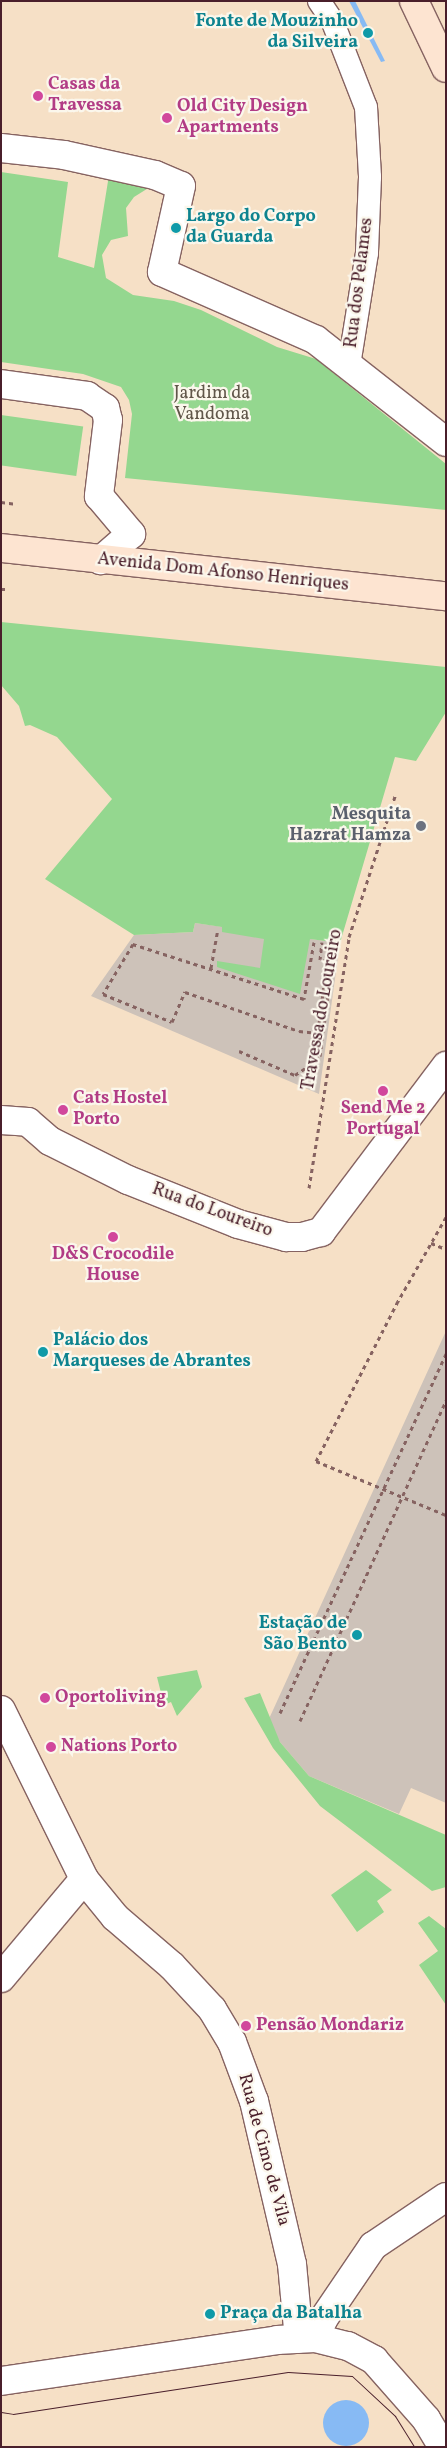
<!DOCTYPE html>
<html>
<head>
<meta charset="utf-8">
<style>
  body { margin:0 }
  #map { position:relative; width:447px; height:2448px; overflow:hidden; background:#f6e0c6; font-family:Vollkorn,serif }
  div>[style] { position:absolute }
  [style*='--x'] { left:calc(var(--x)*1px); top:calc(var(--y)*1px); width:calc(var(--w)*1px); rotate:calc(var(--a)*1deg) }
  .industrial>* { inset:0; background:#cdc2b9 }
  .green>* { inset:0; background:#94d78f; transform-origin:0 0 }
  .water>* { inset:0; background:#87baf4 }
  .round { border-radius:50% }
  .path>* { height:3px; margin-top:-1.5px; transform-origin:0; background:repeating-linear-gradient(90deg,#866361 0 4px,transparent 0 8px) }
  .roads { filter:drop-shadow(1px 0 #866361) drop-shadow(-1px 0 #866361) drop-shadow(0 1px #866361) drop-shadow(0 -1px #866361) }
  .service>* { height:22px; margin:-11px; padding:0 11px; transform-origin:11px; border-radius:11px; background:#fff }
  .pedestrian>* { height:28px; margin:-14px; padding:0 14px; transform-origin:14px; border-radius:14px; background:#fff }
  .minor>* { height:28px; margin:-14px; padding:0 14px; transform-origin:14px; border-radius:14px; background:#fff }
  .tertiary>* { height:28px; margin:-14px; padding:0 14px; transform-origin:14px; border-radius:14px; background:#fff }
  .secondary>* { height:28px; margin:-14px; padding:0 14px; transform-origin:14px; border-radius:14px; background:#fde4d1 }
  .tram>* { height:1px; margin:-0.5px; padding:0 0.5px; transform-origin:0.5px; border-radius:0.5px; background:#4a1f2b }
  .dots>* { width:14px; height:14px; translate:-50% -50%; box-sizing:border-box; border:2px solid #fbf7ec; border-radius:50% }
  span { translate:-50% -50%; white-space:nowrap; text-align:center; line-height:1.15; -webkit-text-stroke:4.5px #fbf7ec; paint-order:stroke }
  .culture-label { font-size:18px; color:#0d838f; font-weight:700 }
  .right { translate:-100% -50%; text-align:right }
  .left { translate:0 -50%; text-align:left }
  .hotel-label { font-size:18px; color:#b23c85; font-weight:700 }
  .street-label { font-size:18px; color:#4a1f2b }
  .park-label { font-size:18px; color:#605649 }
  .worship-label { font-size:18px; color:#5b616d; font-weight:700 }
  .frame { position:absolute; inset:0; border:2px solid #4a1f2b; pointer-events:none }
</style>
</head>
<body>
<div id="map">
  <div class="industrial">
    <div style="clip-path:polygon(195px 923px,340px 943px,319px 1094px,91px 996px,134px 935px,193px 932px)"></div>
    <div style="clip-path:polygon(446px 1331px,446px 1803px,411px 1788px,399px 1814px,309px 1776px,280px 1742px,268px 1721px)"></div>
  </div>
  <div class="green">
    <div style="clip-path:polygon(1px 172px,68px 182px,58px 257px,94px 268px,109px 175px,150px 187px,134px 197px,126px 208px,128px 236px,111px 240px,102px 255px,106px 278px,133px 295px,174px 301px,201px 310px,277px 347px,316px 359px,446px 464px,446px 510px,125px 478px,132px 414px,129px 400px,121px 387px,83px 374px,1px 362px)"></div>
    <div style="left:1px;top:415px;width:83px;height:50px;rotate:8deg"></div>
    <div style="clip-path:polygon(1px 622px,446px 667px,446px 712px,416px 761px,395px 757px,340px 943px,310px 939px,300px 994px,217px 967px,217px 961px,260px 968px,264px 939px,222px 932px,222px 927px,195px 923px,193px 932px,134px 935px,45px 879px,112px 799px,57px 737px,30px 725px,25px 726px,19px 706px,1px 685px)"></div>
    <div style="clip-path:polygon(197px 1670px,202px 1687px,177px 1716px,171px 1702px,164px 1705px,157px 1677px)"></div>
    <div style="clip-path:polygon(260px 1693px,280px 1742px,309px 1776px,446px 1835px,446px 1887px,432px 1891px,320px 1806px,273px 1748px,244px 1698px)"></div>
    <div style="clip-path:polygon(366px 1870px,392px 1890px,377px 1901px,384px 1912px,357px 1932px,331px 1895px)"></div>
    <div style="clip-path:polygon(429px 1916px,446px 1929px,446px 2005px,419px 1965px,438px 1951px,418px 1923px)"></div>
  </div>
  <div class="water">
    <div style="clip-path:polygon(349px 1px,355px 1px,385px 61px,381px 62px)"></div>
    <div class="round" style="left:323px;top:2400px;width:46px;height:46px"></div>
  </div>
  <div class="path">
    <div style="--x:1;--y:502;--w:16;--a:7"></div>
    <div style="--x:1;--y:589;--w:8;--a:0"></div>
    <div style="--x:314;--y:942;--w:58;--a:100"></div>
    <div style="--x:304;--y:999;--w:180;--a:-162.2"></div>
    <div style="--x:133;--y:944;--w:58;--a:121"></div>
    <div style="--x:103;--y:994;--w:74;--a:22.1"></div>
    <div style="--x:172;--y:1022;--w:33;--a:-67"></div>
    <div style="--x:185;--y:992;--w:120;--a:18.9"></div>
    <div style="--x:299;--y:1031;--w:19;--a:6"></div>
    <div style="--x:211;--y:968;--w:39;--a:-80"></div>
    <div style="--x:239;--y:1051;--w:61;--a:23.2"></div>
    <div style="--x:295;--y:1075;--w:23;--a:-34"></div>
    <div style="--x:314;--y:1062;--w:7;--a:-82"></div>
    <div style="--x:315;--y:1055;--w:5;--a:11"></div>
    <div style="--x:320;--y:1056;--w:62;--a:-82.5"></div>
    <div style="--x:315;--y:1055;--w:95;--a:-82.7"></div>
    <div style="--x:327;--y:961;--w:7;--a:-172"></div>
    <div style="--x:320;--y:960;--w:18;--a:-84"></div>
    <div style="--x:309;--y:1188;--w:254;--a:-80.9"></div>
    <div style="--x:349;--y:937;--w:151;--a:-71.9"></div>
    <div style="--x:446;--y:1217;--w:97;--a:119.7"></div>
    <div style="--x:398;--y:1301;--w:180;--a:117.1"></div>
    <div style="--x:316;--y:1461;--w:141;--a:22.6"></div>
    <div style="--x:431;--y:1243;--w:16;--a:22"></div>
    <div style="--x:280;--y:1713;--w:396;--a:-65.2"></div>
    <div style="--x:300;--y:1721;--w:353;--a:-65.5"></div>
  </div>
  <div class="roads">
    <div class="service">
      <div style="--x:319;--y:1;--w:23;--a:56"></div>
      <div style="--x:332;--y:20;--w:93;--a:68.7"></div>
      <div style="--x:366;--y:107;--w:70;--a:86.7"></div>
      <div style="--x:370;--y:177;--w:76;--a:92.3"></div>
      <div style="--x:367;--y:253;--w:113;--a:99.1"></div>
    </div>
    <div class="pedestrian">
      <div style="--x:315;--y:2338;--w:22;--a:-66"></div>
      <div style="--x:324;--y:2318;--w:87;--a:-55.8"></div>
      <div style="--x:373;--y:2246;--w:88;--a:-33.9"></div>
    </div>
    <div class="minor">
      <div style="--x:1;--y:148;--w:63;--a:6.3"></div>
      <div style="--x:64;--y:155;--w:93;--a:12.4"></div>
      <div style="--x:155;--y:175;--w:28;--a:23"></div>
      <div style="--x:181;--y:186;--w:88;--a:102.5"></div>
      <div style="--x:162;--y:272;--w:168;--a:23.8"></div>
      <div style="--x:316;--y:340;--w:165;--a:38.1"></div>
      <div style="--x:1;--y:384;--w:87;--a:7.9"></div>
      <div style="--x:87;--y:396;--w:22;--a:34"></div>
      <div style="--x:105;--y:408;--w:12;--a:76"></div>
      <div style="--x:108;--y:420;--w:77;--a:96.8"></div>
      <div style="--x:99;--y:496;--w:50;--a:49.9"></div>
      <div style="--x:131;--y:534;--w:40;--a:139"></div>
      <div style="--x:1;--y:1120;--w:27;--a:4"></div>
      <div style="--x:28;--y:1122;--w:29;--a:41"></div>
      <div style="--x:50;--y:1141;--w:87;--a:26.6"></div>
      <div style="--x:128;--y:1180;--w:118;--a:21.8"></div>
      <div style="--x:238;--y:1224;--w:50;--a:15.2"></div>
      <div style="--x:286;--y:1237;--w:16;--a:0"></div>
      <div style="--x:302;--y:1237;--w:20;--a:-15"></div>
      <div style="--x:321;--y:1232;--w:208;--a:-53"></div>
      <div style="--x:1;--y:1710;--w:188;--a:63.8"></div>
      <div style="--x:84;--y:1879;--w:49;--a:50.8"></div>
      <div style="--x:115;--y:1917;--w:75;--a:40.7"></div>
      <div style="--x:172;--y:1966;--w:59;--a:47.1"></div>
      <div style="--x:212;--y:2009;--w:39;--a:59"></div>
      <div style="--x:232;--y:2042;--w:63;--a:69.6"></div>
      <div style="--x:254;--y:2101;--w:167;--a:76.9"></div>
      <div style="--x:292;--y:2264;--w:75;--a:84.7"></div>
      <div style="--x:1;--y:1978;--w:129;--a:-50"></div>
    </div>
    <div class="tertiary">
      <div style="--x:1;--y:2381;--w:279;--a:-8.4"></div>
      <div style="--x:277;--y:2340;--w:38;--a:-3"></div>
      <div style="--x:315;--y:2338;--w:34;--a:14"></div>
      <div style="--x:348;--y:2346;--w:30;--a:28"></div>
      <div style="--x:374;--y:2360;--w:79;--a:48.6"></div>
      <div style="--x:426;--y:2419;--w:33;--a:59"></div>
    </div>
    <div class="secondary">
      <div style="--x:414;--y:1;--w:74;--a:64.5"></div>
      <div style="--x:1;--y:548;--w:448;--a:6.2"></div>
    </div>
  </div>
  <div class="tram">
    <div style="--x:1;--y:2412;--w:12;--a:9"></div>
    <div style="--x:13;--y:2414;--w:278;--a:-8.7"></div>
    <div style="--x:288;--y:2372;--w:64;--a:3.6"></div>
    <div style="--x:352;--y:2376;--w:59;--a:42.9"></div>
    <div style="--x:395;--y:2416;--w:36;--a:58"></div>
  </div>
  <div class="dots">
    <div style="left:368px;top:33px;background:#0f9aa8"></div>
    <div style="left:38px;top:96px;background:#d1479c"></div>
    <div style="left:167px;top:118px;background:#d1479c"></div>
    <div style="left:176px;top:228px;background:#0f9aa8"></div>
    <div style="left:421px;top:826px;background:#6b7280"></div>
    <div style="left:383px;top:1091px;background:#d1479c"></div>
    <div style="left:63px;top:1110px;background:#d1479c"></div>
    <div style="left:113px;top:1237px;background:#d1479c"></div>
    <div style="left:43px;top:1352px;background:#0f9aa8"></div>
    <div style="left:357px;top:1635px;background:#0f9aa8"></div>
    <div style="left:45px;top:1698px;background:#d1479c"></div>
    <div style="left:51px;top:1747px;background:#d1479c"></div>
    <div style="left:246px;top:2026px;background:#d1479c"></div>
    <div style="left:210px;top:2314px;background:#0f9aa8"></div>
  </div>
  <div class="culture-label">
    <span class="right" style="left:358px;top:33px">Fonte de Mouzinho<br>da Silveira</span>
    <span class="left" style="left:186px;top:228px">Largo do Corpo<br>da Guarda</span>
    <span class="left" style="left:53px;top:1352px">Palácio dos<br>Marqueses de Abrantes</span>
    <span class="right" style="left:347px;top:1635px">Estação de<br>São Bento</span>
    <span class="left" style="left:220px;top:2314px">Praça da Batalha</span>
  </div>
  <div class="hotel-label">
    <span class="left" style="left:48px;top:96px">Casas da<br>Travessa</span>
    <span class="left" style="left:177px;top:118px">Old City Design<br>Apartments</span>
    <span class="left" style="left:73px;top:1110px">Cats Hostel<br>Porto</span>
    <span style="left:383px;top:1120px">Send Me 2<br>Portugal</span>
    <span style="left:113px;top:1266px">D&amp;S Crocodile<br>House</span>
    <span class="left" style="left:55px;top:1698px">Oportoliving</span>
    <span class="left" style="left:61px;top:1747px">Nations Porto</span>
    <span class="left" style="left:256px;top:2026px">Pensão Mondariz</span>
  </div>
  <div class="street-label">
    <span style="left:360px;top:283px;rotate:-83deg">Rua dos Pelames</span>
    <span style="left:223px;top:573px;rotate:6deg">Avenida Dom Afonso Henriques</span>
    <span style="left:323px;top:1010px;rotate:-80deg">Travessa do Loureiro</span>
    <span style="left:212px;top:1211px;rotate:20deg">Rua do Loureiro</span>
    <span style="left:263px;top:2150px;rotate:75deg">Rua de Cimo de Vila</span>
  </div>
  <div class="park-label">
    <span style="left:212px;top:405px">Jardim da<br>Vandoma</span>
  </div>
  <div class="worship-label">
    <span class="right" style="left:411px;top:826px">Mesquita<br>Hazrat Hamza</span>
  </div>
  <div class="frame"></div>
</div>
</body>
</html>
